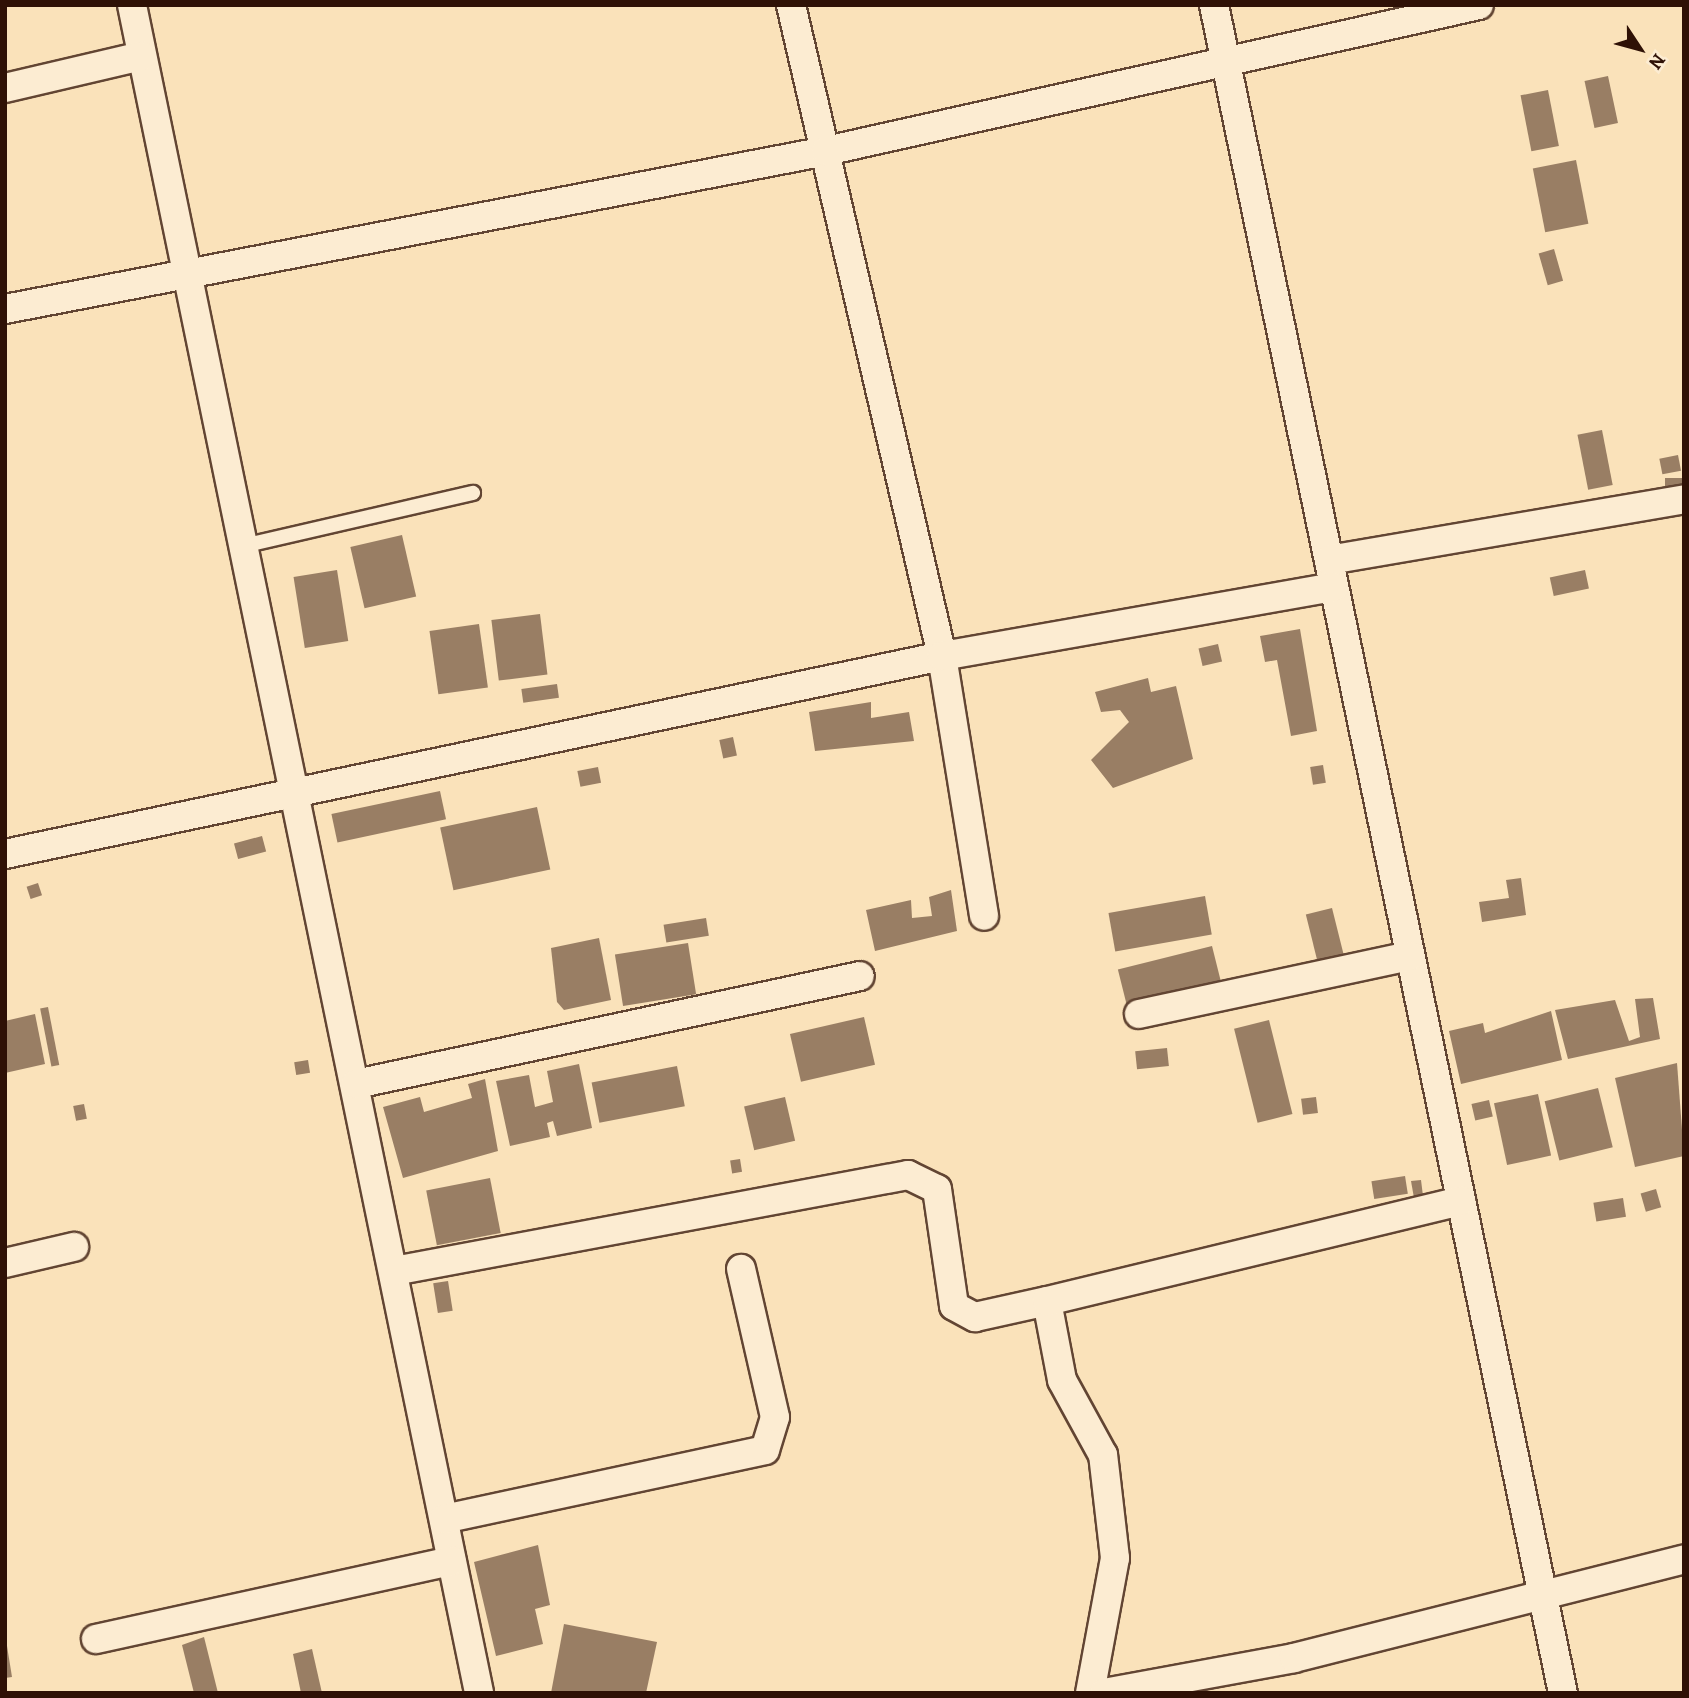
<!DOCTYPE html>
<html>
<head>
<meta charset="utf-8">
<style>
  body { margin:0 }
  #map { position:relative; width:1689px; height:1698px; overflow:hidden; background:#fae2ba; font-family:Alegreya,serif }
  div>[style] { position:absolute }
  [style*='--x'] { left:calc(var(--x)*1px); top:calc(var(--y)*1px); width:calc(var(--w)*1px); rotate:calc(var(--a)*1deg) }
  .building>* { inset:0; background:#997e64; transform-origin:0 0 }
  .roads { filter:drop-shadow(2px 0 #624533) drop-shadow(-2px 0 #624533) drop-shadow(0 2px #624533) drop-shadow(0 -2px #624533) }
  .lane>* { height:14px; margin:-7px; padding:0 7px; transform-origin:7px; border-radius:7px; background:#fcecd2 }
  .street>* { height:28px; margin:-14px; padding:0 14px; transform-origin:14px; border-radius:14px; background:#fcecd2 }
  span { translate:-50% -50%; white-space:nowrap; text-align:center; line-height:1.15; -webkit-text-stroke:6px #fcecd2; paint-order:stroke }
  .frame { position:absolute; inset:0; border:7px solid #2f1106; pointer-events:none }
  .north { position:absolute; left:1605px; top:14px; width:70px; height:70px; -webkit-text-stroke:5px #fcecd2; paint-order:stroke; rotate:126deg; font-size:19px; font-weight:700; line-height:28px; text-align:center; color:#2f1106 }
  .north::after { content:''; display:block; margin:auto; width:24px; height:32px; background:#2f1106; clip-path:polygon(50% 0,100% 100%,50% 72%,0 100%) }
</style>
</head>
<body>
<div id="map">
  <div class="building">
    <div style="left:1608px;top:76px;width:48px;height:24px;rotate:78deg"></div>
    <div style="left:1548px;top:90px;width:57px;height:28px;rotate:79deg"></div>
    <div style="left:1576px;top:160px;width:65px;height:44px;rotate:79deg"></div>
    <div style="left:1554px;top:249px;width:33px;height:16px;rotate:74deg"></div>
    <div style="left:1602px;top:430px;width:56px;height:25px;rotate:79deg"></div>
    <div style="left:1678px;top:455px;width:16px;height:19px;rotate:79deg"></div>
    <div style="left:1684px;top:478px;width:11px;height:19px;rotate:90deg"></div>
    <div style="left:402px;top:535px;width:63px;height:53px;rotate:77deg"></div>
    <div style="left:337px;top:570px;width:72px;height:44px;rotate:81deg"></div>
    <div style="left:1585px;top:570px;width:19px;height:36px;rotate:78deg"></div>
    <div style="left:540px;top:614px;width:61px;height:49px;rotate:83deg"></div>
    <div style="left:479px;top:624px;width:64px;height:50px;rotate:82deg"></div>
    <div style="clip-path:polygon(1300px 629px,1317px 731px,1291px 736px,1277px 660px,1265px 662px,1260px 636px)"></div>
    <div style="left:1218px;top:644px;width:18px;height:20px;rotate:77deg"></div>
    <div style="clip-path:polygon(1148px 678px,1151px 692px,1176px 686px,1193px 759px,1113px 788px,1091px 760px,1129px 722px,1120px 710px,1101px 712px,1095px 692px)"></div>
    <div style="left:557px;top:684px;width:14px;height:36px;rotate:82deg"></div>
    <div style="clip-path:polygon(871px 702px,871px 718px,909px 712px,914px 741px,815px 751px,809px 712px)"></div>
    <div style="left:733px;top:737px;width:19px;height:14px;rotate:78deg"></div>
    <div style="left:1323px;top:765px;width:18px;height:13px;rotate:81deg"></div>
    <div style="left:598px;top:767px;width:16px;height:21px;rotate:79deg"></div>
    <div style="left:440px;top:791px;width:29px;height:111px;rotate:78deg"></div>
    <div style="left:537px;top:807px;width:64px;height:99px;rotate:78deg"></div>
    <div style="left:262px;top:836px;width:16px;height:29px;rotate:75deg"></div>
    <div style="clip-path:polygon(1521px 878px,1526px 915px,1482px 922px,1479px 902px,1509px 898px,1506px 880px)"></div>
    <div style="left:38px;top:883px;width:13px;height:12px;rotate:72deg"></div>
    <div style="clip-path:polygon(951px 890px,957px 931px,875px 951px,866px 910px,911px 900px,912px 918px,932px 916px,929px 897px)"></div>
    <div style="left:1205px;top:896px;width:39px;height:98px;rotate:80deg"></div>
    <div style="left:1332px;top:908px;width:50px;height:27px;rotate:76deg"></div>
    <div style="left:706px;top:918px;width:18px;height:43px;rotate:81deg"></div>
    <div style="clip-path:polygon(599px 938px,611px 1000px,564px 1010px,557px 1002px,551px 948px)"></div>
    <div style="left:688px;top:943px;width:52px;height:74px;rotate:81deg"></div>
    <div style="left:1212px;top:946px;width:38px;height:97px;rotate:76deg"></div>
    <div style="clip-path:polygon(1653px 998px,1660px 1039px,1568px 1059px,1555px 1010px,1615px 1000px,1629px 1041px,1640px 1037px,1635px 999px)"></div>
    <div style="left:48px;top:1007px;width:59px;height:8px;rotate:79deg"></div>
    <div style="clip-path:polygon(1551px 1011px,1562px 1060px,1461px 1084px,1449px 1031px,1483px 1023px,1485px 1033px)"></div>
    <div style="clip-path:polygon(35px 1014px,45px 1064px,5px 1073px,5px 1021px)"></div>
    <div style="left:864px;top:1017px;width:49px;height:76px;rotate:77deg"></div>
    <div style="left:1269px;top:1020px;width:97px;height:36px;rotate:76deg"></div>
    <div style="left:1167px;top:1048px;width:18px;height:32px;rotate:84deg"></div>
    <div style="left:308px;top:1060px;width:13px;height:14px;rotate:81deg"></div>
    <div style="clip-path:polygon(1677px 1063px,1684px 1156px,1635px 1167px,1615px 1078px)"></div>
    <div style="clip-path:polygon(579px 1064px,592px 1128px,557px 1136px,553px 1121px,547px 1123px,550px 1137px,510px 1146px,496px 1081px,529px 1075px,535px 1107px,553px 1102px,547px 1071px)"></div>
    <div style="left:677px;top:1066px;width:41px;height:87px;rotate:79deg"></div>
    <div style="clip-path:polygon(485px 1079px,498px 1151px,403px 1178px,383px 1107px,420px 1097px,424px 1112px,472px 1098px,468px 1084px)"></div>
    <div style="left:1598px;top:1088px;width:61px;height:55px;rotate:76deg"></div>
    <div style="left:1538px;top:1094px;width:63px;height:45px;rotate:78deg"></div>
    <div style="left:785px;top:1097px;width:45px;height:42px;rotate:77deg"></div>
    <div style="left:1316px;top:1097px;width:16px;height:15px;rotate:83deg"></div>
    <div style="left:1489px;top:1100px;width:17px;height:18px;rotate:77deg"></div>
    <div style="left:84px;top:1104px;width:15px;height:11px;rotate:79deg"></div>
    <div style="left:740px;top:1159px;width:13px;height:10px;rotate:81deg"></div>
    <div style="left:1405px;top:1176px;width:18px;height:34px;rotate:81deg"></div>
    <div style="left:490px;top:1178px;width:56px;height:65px;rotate:79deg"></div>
    <div style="clip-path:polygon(1421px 1180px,1423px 1196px,1414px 1198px,1411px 1181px)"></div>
    <div style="left:1656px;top:1189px;width:19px;height:16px;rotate:74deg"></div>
    <div style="left:1623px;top:1198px;width:19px;height:30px;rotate:81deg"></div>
    <div style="left:448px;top:1281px;width:30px;height:15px;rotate:81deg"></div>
    <div style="clip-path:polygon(538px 1545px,550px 1605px,535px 1609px,543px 1644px,496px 1656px,474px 1562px)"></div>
    <div style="clip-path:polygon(564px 1624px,657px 1642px,646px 1693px,551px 1693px)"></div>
    <div style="clip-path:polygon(204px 1637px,218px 1693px,194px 1693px,182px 1645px)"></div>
    <div style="clip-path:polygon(7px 1646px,12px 1677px,5px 1678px,5px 1647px)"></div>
    <div style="clip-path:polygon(312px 1649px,322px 1693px,301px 1693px,293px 1654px)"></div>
  </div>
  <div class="roads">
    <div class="lane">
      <div style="--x:247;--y:545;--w:232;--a:-13"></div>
    </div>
    <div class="street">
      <div style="--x:132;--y:5;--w:1723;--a:78.38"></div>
      <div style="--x:791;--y:5;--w:668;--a:76.94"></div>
      <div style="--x:942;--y:656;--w:263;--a:80.8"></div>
      <div style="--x:1214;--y:5;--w:1724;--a:78.32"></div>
      <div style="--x:5;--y:88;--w:140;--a:-13.2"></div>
      <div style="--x:5;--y:309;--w:836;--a:-10.89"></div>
      <div style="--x:826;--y:151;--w:669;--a:-12.6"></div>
      <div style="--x:1329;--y:560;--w:360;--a:-9.7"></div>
      <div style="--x:5;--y:854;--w:958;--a:-11.93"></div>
      <div style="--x:942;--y:656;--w:398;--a:-10"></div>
      <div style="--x:1139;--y:1014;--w:277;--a:-12.1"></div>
      <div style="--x:356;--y:1084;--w:515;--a:-12.09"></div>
      <div style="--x:5;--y:1263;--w:71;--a:-13.1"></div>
      <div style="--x:394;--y:1271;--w:523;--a:-10.58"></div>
      <div style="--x:908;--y:1175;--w:32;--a:26"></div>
      <div style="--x:937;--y:1189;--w:118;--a:81.7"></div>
      <div style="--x:954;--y:1306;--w:24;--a:28"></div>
      <div style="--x:975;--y:1317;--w:74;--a:-12.5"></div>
      <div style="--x:444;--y:1519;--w:328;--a:-12.1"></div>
      <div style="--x:765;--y:1450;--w:34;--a:-73"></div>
      <div style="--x:775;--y:1417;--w:152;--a:-102.9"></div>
      <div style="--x:96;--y:1639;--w:364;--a:-12.4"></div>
      <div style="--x:1090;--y:1693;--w:137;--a:-79.5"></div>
      <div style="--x:1115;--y:1558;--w:104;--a:-96.6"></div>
      <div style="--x:1103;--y:1455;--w:85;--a:-118.7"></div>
      <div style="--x:1062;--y:1380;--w:80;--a:-100.8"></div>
      <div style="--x:1047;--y:1301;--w:426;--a:-13.6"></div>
      <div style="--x:1104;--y:1693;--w:193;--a:-10.4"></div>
      <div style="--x:1294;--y:1658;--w:402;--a:-14.2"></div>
    </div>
  </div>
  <div class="frame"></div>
  <div class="north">N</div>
</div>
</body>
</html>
